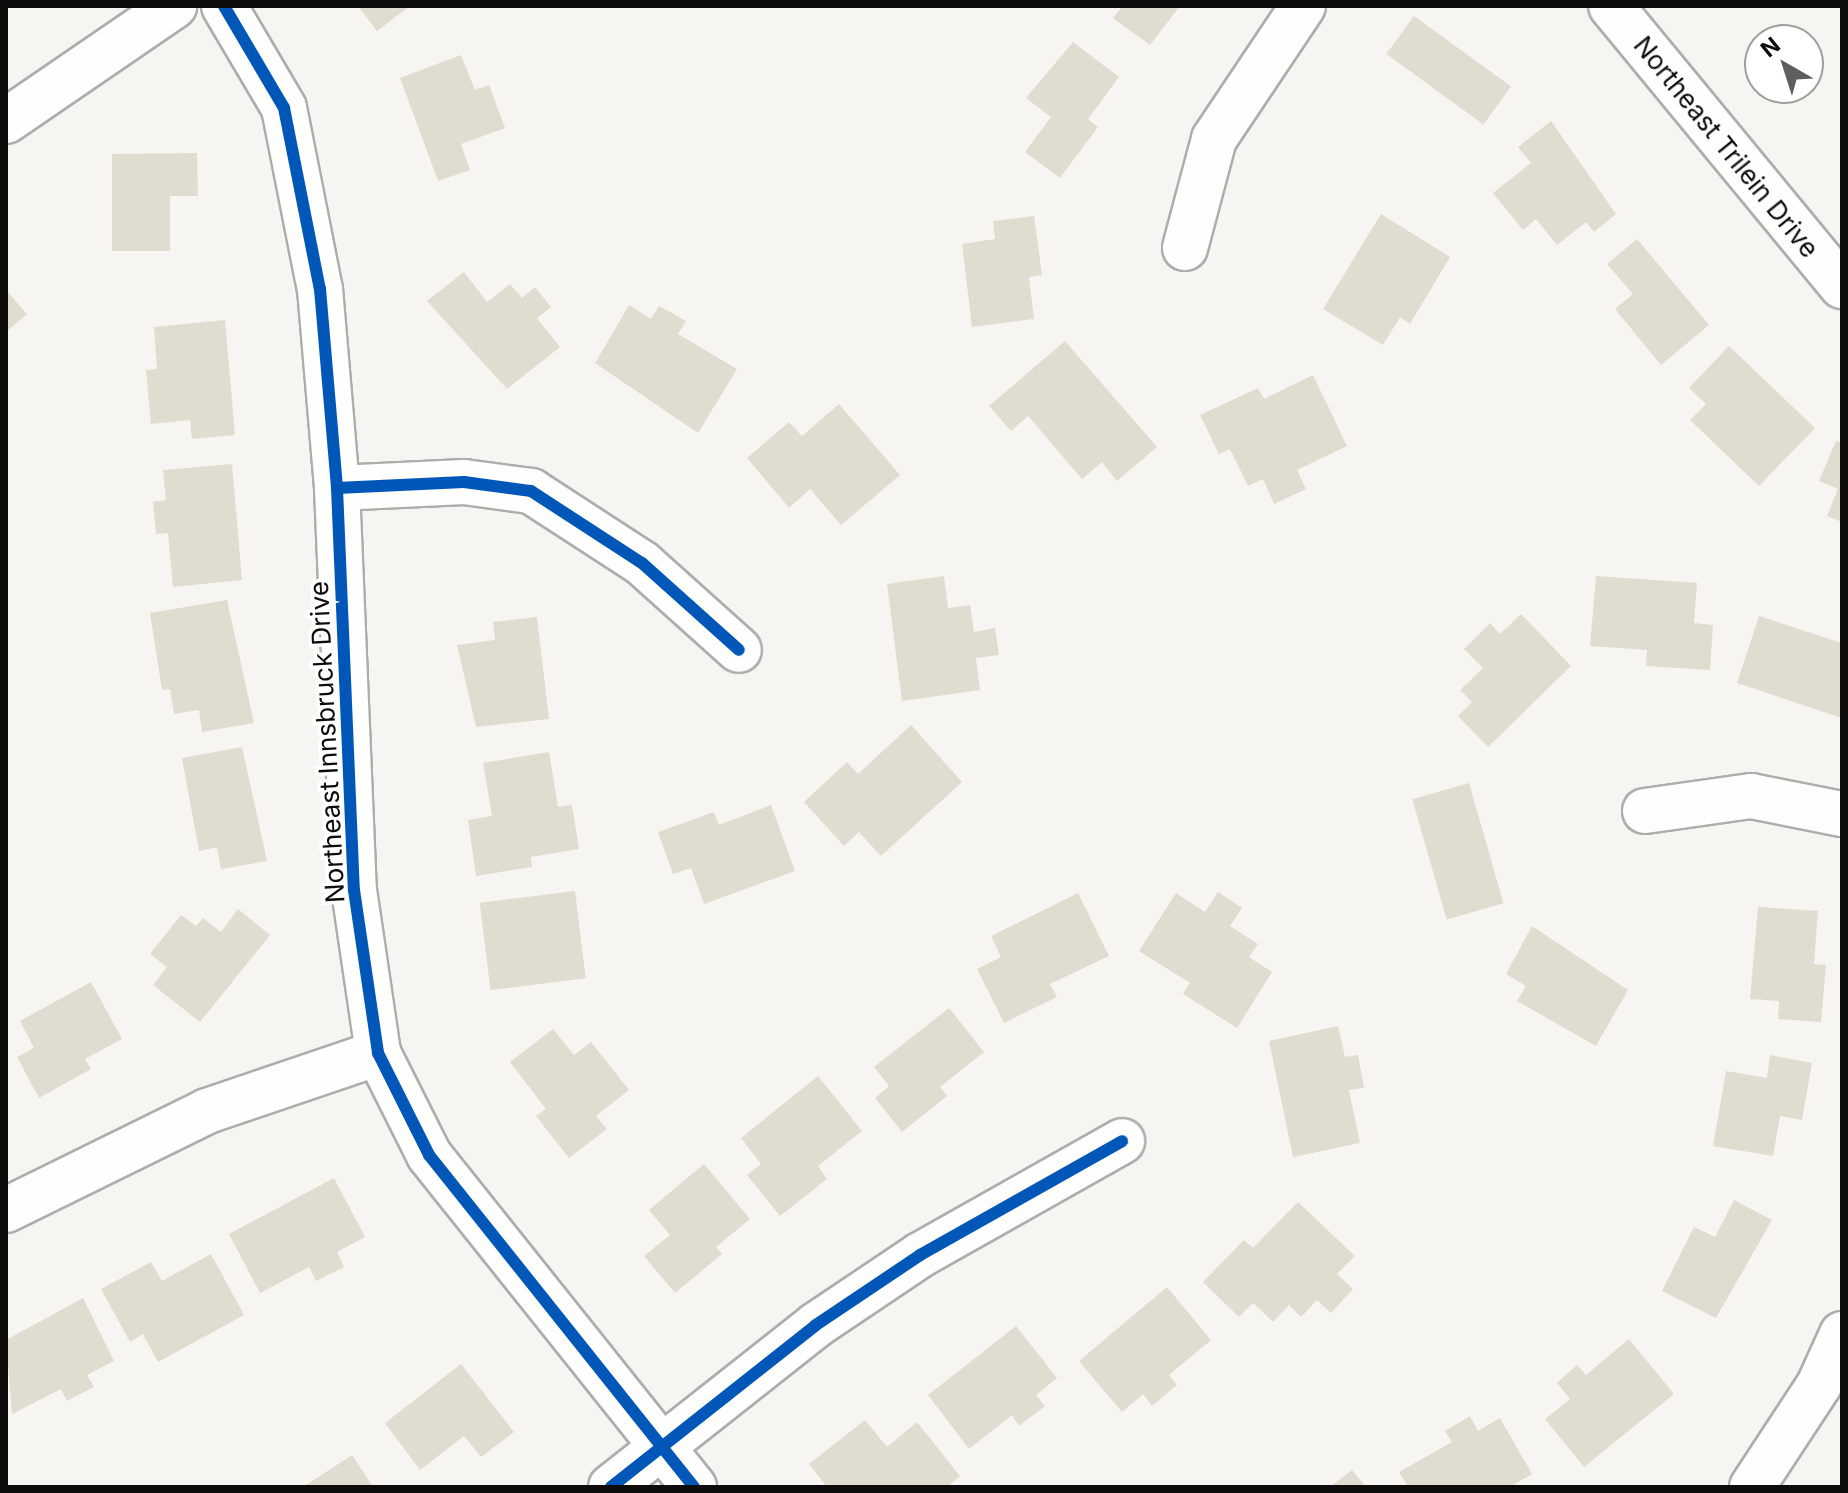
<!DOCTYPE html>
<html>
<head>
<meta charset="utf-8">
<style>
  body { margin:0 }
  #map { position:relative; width:1848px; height:1493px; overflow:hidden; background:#f7f5f1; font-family:Inter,sans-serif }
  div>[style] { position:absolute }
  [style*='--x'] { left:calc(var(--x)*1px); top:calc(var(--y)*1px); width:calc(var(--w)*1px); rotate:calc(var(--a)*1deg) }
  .building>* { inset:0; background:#e0dcd0; transform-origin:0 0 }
  .roads { filter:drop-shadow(2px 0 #aeadaa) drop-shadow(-2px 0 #aeadaa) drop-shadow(0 2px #aeadaa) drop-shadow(0 -2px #aeadaa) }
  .minor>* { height:44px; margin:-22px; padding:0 22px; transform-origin:22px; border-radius:22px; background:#fefefd }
  .cycleway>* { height:12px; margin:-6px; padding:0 6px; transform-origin:6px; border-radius:6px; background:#0057b8 }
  span { translate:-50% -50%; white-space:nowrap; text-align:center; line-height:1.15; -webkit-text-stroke:7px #fff; paint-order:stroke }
  .street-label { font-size:26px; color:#0d0c0a }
  .frame { position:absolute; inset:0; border:8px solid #0d0c0a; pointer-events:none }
  .north { position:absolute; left:1744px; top:24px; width:80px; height:80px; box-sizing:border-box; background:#fff; border:2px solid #9e9e9d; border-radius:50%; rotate:321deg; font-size:22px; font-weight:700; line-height:32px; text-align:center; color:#0d0c0a }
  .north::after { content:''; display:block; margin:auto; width:28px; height:36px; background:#5f5e5b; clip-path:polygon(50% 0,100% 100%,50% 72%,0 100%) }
</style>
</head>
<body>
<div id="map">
  <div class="building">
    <div style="clip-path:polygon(358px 6px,410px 6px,377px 31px)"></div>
    <div style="clip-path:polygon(1123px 6px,1180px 6px,1150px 45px,1113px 18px)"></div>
    <div style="left:1414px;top:16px;width:120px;height:47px;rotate:36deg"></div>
    <div style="clip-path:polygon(1073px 42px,1119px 77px,1088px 119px,1098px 127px,1060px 178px,1025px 152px,1051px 117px,1026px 98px)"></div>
    <div style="clip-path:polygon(461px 55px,475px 90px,489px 85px,505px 128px,461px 144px,470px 170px,438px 181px,400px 78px)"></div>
    <div style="clip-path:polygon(1551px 121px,1616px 214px,1594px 232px,1586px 222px,1557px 245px,1536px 219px,1523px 230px,1493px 193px,1531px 163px,1518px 147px)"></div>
    <div style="clip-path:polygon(197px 153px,198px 196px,170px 196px,170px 251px,112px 251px,112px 154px)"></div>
    <div style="clip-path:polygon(1381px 214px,1450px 257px,1410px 324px,1400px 317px,1383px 345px,1323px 309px)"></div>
    <div style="clip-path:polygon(1034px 216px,1042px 275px,1029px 277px,1034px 319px,972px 327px,962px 244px,995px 239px,993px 221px)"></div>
    <div style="clip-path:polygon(1637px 239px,1709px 325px,1661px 365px,1615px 309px,1633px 294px,1607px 264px)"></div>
    <div style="clip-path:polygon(464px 272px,487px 302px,510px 284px,522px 298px,535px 287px,551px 307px,537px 318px,560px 347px,507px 389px,427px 301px)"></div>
    <div style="clip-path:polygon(6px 290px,27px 314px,6px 332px)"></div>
    <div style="clip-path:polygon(629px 305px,651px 319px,659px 306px,686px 321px,678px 334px,737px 369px,698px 433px,595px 363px)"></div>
    <div style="clip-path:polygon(225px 320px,235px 435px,192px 439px,190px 420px,151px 424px,146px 370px,157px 369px,154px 327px)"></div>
    <div style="clip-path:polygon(1065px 341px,1157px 447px,1117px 481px,1102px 462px,1082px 479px,1028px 416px,1011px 431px,989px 406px)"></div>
    <div style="clip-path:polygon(1729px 346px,1815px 428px,1759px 486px,1690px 420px,1706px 404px,1689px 388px)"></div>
    <div style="clip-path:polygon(1313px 375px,1347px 446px,1297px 470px,1306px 489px,1274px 504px,1263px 479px,1248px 486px,1230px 449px,1219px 454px,1200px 415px,1258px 388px,1264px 399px)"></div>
    <div style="clip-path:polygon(839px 404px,900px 475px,841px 525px,810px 489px,789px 508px,747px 458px,789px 422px,802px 436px)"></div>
    <div style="clip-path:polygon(1836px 441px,1842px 443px,1842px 522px,1827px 516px,1838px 489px,1819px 481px)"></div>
    <div style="clip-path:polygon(232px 464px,242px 580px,173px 587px,168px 533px,156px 534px,153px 502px,166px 500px,163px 470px)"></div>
    <div style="clip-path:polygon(944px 576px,948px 608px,970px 605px,974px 632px,995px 628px,999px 655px,976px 658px,980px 690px,902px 701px,887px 584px)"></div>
    <div style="clip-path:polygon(1596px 576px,1697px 583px,1694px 623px,1713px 625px,1710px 670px,1646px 666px,1647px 650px,1590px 646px)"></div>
    <div style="clip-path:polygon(227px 600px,254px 723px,202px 732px,199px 710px,174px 714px,170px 689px,162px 690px,150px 613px)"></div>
    <div style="clip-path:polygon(1521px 614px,1571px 666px,1488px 747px,1458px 716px,1472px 702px,1460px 690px,1483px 668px,1464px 649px,1490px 623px,1500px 634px)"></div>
    <div style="clip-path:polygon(1759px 616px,1842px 643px,1842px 718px,1737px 683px)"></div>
    <div style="clip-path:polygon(537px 617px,549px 719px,476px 727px,457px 645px,495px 640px,493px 622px)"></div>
    <div style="clip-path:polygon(911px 725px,962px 782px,881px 856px,859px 832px,844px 846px,804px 802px,847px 762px,858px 774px)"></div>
    <div style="clip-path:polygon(242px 747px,267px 861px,221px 869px,217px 847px,199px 851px,182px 758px)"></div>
    <div style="clip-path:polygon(549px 752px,558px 807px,572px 805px,579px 849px,531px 857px,532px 867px,476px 876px,468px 820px,492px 816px,483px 763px)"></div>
    <div style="left:1469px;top:783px;width:125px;height:59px;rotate:74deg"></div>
    <div style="clip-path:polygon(771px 805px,795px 871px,704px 904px,691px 868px,673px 874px,658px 832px,714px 812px,719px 825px)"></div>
    <div style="left:575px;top:891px;width:88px;height:96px;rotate:83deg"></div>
    <div style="clip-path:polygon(1218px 892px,1242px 908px,1230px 926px,1258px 944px,1249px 957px,1272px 972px,1237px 1028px,1183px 994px,1190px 983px,1139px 951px,1176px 893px,1205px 912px)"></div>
    <div style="clip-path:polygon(1078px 893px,1109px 956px,1050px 984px,1057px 997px,1004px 1023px,977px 969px,1001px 957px,991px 936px)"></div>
    <div style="clip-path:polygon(1758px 907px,1818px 911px,1814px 964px,1826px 965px,1821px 1022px,1778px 1019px,1779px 1001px,1750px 999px)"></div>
    <div style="clip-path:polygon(238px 909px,270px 935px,200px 1022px,153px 985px,167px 967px,150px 954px,181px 915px,196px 926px,203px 918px,221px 932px)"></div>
    <div style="clip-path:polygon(1532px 926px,1628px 990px,1596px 1046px,1517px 1001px,1526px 986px,1506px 974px)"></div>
    <div style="clip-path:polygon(91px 982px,122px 1039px,85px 1059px,91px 1069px,39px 1098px,17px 1057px,34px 1048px,20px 1021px)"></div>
    <div style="clip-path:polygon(949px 1008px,984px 1052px,940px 1087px,947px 1096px,902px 1132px,875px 1098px,889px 1086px,874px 1067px)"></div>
    <div style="clip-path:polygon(1338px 1026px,1345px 1057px,1358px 1055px,1364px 1088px,1349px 1090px,1360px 1143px,1293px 1157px,1269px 1041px)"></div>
    <div style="clip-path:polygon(553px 1029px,574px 1055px,591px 1042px,629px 1090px,596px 1116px,607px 1129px,569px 1158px,536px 1116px,546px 1109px,510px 1062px)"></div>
    <div style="clip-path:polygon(1770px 1055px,1812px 1063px,1802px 1120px,1780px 1116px,1773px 1156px,1713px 1146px,1726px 1071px,1767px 1078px)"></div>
    <div style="clip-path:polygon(818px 1076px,862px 1131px,818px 1166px,827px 1179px,780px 1216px,747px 1175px,761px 1164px,741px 1138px)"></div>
    <div style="clip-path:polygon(704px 1164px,750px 1219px,716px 1247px,722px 1254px,675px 1293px,644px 1256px,670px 1235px,649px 1210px)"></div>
    <div style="clip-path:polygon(334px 1178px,365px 1237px,337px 1252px,344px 1267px,316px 1281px,309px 1267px,260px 1293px,229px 1234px)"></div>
    <div style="clip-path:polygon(1734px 1200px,1772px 1220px,1716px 1318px,1662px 1291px,1694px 1227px,1715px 1237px)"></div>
    <div style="clip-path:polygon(1298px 1202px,1355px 1256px,1337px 1274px,1353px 1289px,1331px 1313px,1317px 1300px,1301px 1317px,1289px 1305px,1273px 1322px,1253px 1303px,1239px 1317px,1203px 1282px,1244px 1240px,1253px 1248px)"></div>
    <div style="clip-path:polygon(211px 1254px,244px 1315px,158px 1362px,143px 1334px,130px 1342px,101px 1289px,151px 1262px,162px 1281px)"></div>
    <div style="clip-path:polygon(1167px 1287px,1211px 1340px,1169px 1375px,1177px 1385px,1152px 1406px,1143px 1394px,1122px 1412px,1079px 1361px)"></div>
    <div style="clip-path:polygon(83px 1298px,114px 1361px,87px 1375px,94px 1387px,67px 1401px,61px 1389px,12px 1414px,6px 1340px)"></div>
    <div style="clip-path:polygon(1016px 1326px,1057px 1378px,1036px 1395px,1045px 1406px,1019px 1426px,1012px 1415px,969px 1449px,928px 1395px)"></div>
    <div style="clip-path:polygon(1629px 1339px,1674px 1394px,1584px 1467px,1545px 1419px,1570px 1399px,1557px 1383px,1577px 1365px,1586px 1375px)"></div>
    <div style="clip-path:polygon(461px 1364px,514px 1432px,481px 1457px,464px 1436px,420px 1470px,385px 1423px)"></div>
    <div style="clip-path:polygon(1470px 1416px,1478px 1431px,1500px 1418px,1532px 1474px,1510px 1487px,1408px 1487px,1399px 1472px,1452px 1442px,1445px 1431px)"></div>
    <div style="clip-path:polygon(865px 1420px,887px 1447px,917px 1422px,960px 1476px,947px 1487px,827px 1487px,809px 1464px)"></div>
    <div style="clip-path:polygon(352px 1455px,373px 1487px,303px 1487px)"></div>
    <div style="clip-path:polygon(1352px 1470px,1366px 1487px,1330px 1487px)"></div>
  </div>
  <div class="roads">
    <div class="minor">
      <div style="--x:224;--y:6;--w:118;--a:59.5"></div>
      <div style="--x:284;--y:108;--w:185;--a:78.8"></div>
      <div style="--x:320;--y:289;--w:200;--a:85.1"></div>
      <div style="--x:337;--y:488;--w:402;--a:87.6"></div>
      <div style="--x:354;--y:890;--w:165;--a:81.6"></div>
      <div style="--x:378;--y:1053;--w:114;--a:63.4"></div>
      <div style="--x:429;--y:1155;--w:425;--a:51.4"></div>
      <div style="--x:1611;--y:6;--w:363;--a:50.5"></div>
      <div style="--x:6;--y:121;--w:204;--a:-34.4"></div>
      <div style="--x:1185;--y:248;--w:113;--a:-75.1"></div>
      <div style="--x:1214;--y:139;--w:160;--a:-56.2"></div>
      <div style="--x:337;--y:488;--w:127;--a:-2.7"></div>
      <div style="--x:464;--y:482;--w:68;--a:7.7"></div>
      <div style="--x:531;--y:491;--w:132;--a:33"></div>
      <div style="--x:642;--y:563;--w:130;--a:41.9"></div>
      <div style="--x:1645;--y:811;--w:107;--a:-8.1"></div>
      <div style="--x:1751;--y:796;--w:93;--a:11.2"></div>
      <div style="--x:6;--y:1210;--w:224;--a:-26.2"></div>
      <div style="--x:207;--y:1111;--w:181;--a:-18.7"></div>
      <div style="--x:611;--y:1487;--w:261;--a:-38.3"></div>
      <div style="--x:816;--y:1325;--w:125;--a:-33.9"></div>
      <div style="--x:920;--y:1255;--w:232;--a:-29.4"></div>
      <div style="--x:1752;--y:1487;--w:122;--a:-56.7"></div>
      <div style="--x:1819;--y:1385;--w:56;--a:-65.7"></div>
    </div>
  </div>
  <div class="cycleway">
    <div style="--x:224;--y:6;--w:118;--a:59.5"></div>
    <div style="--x:284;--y:108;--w:185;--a:78.8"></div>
    <div style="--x:320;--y:289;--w:200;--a:85.1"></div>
    <div style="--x:337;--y:488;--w:402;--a:87.6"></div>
    <div style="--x:354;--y:890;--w:165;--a:81.6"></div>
    <div style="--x:378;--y:1053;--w:114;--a:63.4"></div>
    <div style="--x:429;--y:1155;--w:425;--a:51.4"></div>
    <div style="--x:337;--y:488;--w:127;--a:-2.7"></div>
    <div style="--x:464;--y:482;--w:68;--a:7.7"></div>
    <div style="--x:531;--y:491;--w:132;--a:33"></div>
    <div style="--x:642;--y:563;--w:130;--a:41.9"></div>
    <div style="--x:611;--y:1487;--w:261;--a:-38.3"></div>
    <div style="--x:816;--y:1325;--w:125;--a:-33.9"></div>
    <div style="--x:920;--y:1255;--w:232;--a:-29.4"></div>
  </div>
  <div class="street-label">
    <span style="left:1726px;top:147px;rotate:51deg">Northeast Trilein Drive</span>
    <span style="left:327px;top:742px;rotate:-93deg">Northeast Innsbruck Drive</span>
  </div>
  <div class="frame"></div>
  <div class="north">N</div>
</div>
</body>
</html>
